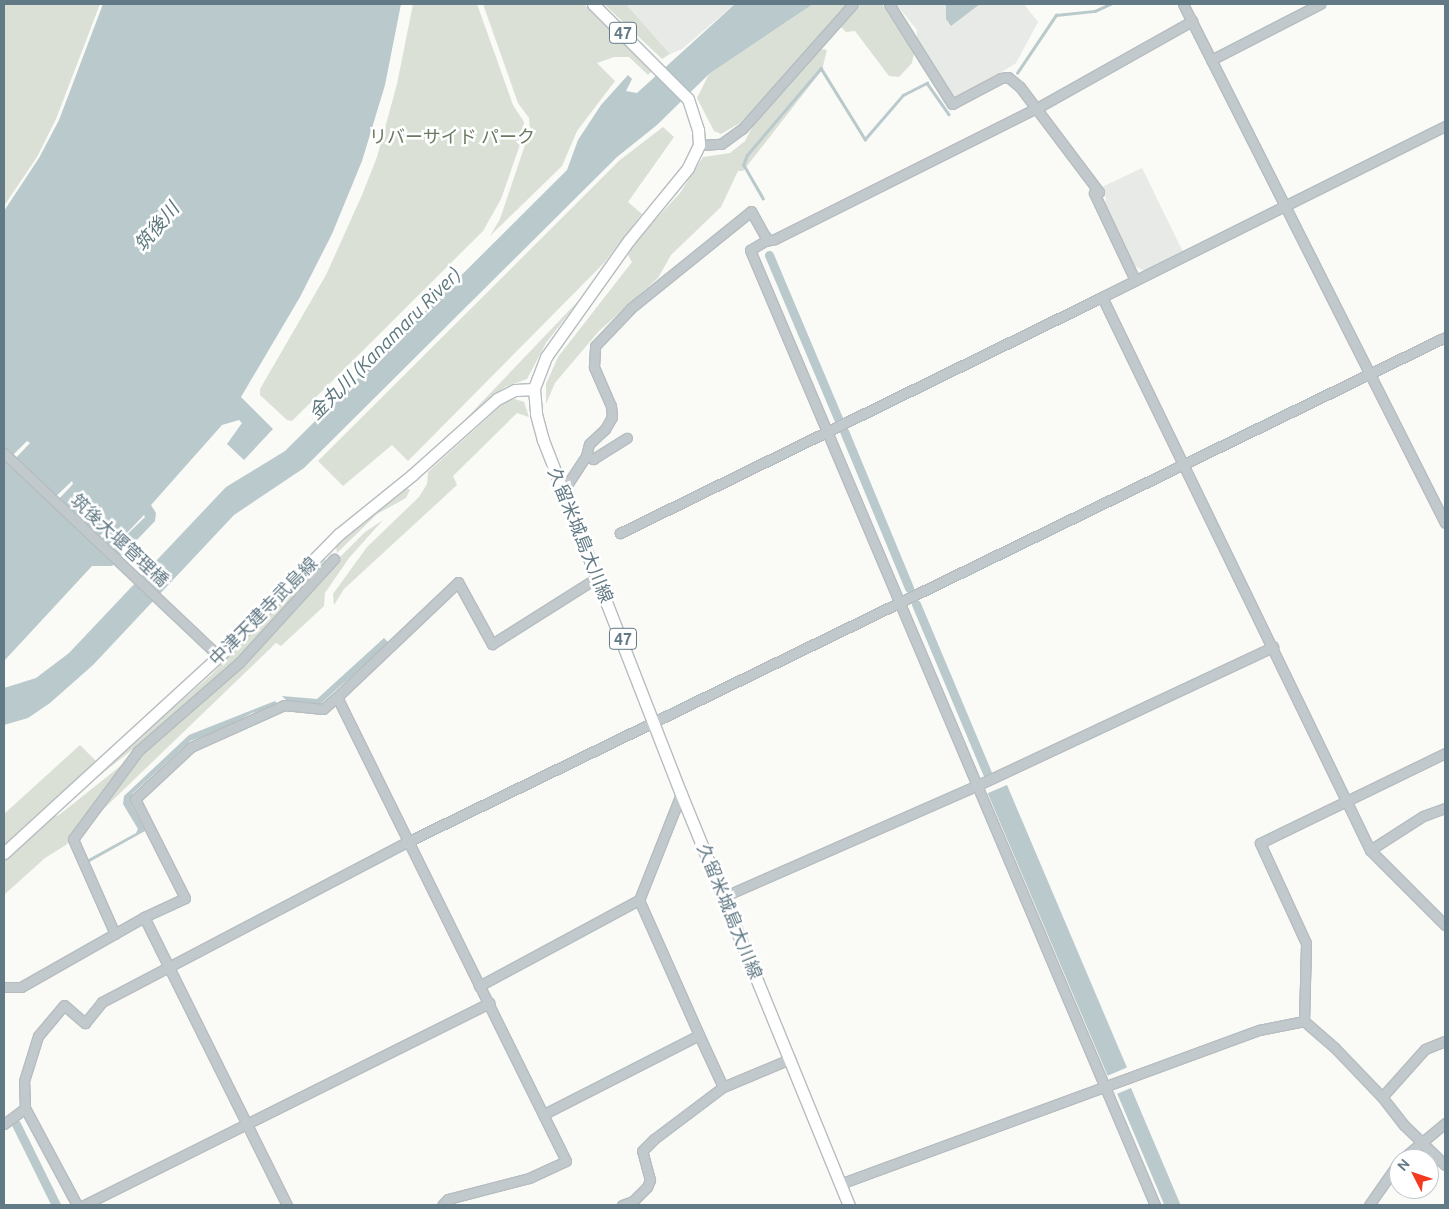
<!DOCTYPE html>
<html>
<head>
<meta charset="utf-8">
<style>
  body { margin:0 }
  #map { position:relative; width:1449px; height:1209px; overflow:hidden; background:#fafaf7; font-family:Ubuntu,"Noto Sans JP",sans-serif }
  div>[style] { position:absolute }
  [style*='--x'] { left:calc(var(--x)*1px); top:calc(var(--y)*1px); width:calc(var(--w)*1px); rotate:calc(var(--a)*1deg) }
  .built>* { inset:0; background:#e8eae8 }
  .green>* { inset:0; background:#dae0d6 }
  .water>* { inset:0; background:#b9c9cc; transform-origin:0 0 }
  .stream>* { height:2.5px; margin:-1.25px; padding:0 1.25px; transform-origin:1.25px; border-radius:1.25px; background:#b9c9cc }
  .canal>* { height:9px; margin:-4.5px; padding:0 4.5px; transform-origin:4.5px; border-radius:4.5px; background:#b9c9cc }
  .roads { filter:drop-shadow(1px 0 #b6bdc0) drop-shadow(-1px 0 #b6bdc0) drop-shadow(0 1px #b6bdc0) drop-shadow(0 -1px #b6bdc0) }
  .minor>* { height:9px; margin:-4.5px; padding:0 4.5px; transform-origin:4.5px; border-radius:4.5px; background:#c2c9cc }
  .major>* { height:11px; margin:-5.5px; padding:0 5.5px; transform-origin:5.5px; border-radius:5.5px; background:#fff }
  span { translate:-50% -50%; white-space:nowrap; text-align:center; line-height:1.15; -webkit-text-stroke:5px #fff; paint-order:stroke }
  .shield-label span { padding:1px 4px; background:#fff; border:1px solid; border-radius:4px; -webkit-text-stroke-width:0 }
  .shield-label { font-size:16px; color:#627a85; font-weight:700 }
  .park-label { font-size:18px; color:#697b62 }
  .street-label { font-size:18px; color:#627a85 }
  .water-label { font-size:19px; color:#5d787e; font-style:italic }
  .frame { position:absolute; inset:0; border:5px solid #627a85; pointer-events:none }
  .north { position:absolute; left:1389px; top:1149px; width:50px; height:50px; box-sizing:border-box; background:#fff; border:1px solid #c0cace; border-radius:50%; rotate:311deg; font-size:14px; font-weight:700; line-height:20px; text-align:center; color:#627a85 }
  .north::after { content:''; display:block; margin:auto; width:18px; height:22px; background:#f3391f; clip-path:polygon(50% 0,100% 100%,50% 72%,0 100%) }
</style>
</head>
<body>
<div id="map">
  <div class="built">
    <div style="clip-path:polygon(626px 4px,735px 4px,682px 49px,670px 54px)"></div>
    <div style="clip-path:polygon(896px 4px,1024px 4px,1038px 22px,1016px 63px,954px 102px,917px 42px,917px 30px)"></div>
    <div style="clip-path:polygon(1142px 168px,1183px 252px,1145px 271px,1130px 264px,1103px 208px,1106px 199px,1102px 187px)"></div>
  </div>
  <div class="green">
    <div style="clip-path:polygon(4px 4px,100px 4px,56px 119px,37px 157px,4px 206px)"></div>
    <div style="clip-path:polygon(413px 4px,477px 4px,513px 105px,524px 122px,524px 133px,501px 199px,483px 231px,292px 421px,287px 420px,260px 395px,260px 389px,326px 275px,362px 195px,377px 157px,397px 84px)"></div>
    <div style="clip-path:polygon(483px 4px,584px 4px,653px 70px,648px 75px,629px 57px,614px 57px,597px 63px,615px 81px,577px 131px,562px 166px,490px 236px,500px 219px,530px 130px,529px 118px,518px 103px)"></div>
    <div style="clip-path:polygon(604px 4px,626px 4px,670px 54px,662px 59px)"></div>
    <div style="clip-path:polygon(813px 4px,848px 4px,740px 123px,721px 134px,714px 131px,697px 98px,709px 74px)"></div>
    <div style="clip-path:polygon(861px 4px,882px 4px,914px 53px,912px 63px,899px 77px,889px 76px,855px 31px,846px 32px,841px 27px)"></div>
    <div style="clip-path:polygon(821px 49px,827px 50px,822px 70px,743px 171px,738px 171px,721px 207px,671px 255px,658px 278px,599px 331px,555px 383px,546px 404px,546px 384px,558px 357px,632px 262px,628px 255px,634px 243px,680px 193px,703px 157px,730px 153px,745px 141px,753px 126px)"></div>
    <div style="clip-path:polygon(663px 127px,674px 137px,628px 202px,642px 214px,604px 263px,408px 461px,392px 445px,343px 486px,318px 461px,620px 160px)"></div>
    <div style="clip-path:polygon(581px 298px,546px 343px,527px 379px,505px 387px,455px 430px)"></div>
    <div style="clip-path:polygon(515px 399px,524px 402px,529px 417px,517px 413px,453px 476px,457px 485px,344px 589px,334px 605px,333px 594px,367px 547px,419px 497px,427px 484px,428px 472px,505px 402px)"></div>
    <div style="clip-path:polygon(407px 488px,410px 490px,406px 498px,377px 514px,337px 553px,336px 546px,353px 528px)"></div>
    <div style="clip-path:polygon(383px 520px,349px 558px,325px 593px,324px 606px,281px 646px,276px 643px,89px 823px,138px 756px,242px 664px,341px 556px,365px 532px)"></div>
    <div style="clip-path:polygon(324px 557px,326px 561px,234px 663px,188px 706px,67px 801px,212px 674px)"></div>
    <div style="clip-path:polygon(80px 745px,96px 761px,4px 846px,4px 814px)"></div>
    <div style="clip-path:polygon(128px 760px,66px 845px,45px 858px,4px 895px,4px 859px,48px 818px,59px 815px)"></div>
  </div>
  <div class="water">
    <div style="clip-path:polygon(evenodd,103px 4px,401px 4px,385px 85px,362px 161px,332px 234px,300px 297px,241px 397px,273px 429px,244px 460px,227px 444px,242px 423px,239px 420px,222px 425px,151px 505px,156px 513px,155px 521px,112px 566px,92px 566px,4px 661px,4px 211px,39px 158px,59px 120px,103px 4px,27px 441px,30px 443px,11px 463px,8px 460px,27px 441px,103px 4px,72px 481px,73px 484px,54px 504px,51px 501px,72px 481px,103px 4px,144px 515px,145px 517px,103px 558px,144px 515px,103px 4px,113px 522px,116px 524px,97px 544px,94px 542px,113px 522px)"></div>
    <div style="clip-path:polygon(735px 4px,813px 4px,709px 74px,657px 125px,617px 157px,304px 468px,234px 515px,93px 665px,50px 703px,28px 718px,4px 725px,4px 688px,36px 678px,69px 653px,226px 487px,285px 451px,567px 170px,578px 140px,601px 105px,628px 75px,632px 79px,626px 91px,637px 93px)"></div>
    <div style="clip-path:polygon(946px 4px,980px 4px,951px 26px,946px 19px)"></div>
    <div style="clip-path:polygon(384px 638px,389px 643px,319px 705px,286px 700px,282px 696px,317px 699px)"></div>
    <div style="clip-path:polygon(275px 701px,278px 705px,274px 707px,252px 713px,219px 731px,190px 741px,132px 794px,130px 802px,145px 831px,86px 864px,85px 861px,136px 833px,138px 829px,123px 804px,124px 796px,189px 735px)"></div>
    <div style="left:1007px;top:785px;width:307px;height:21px;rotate:67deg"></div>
    <div style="left:1131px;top:1088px;width:127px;height:15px;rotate:67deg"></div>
  </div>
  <div class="stream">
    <div style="--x:1017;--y:73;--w:70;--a:-56.1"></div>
    <div style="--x:1056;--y:15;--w:39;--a:-6"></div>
    <div style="--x:1095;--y:11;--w:17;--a:-25"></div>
    <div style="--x:763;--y:199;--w:39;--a:-120"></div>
    <div style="--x:743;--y:165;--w:11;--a:-68"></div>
    <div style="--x:747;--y:155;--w:114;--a:-49.6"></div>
    <div style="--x:821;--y:68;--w:84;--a:58.2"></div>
    <div style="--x:865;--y:139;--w:58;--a:-49.2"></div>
    <div style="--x:903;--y:95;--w:27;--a:-27"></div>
    <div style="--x:927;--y:83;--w:38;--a:55"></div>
  </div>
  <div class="canal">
    <div style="--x:769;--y:255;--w:177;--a:67.1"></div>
    <div style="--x:844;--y:431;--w:170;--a:67.5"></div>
    <div style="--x:916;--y:604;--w:183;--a:67.2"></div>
    <div style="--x:16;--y:1124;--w:90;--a:63.7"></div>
  </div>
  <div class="roads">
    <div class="minor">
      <div style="--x:889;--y:4;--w:118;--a:57.8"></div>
      <div style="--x:952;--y:104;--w:55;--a:-28"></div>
      <div style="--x:1001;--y:78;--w:7;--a:-8"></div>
      <div style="--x:1008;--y:77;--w:16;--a:40"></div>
      <div style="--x:1020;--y:87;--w:131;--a:53"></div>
      <div style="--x:1099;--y:192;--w:5;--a:169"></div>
      <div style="--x:1094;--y:193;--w:96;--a:64.8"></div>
      <div style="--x:1183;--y:4;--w:581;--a:63.21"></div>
      <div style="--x:1211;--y:60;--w:123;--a:-27.2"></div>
      <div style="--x:1445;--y:126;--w:383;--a:153.5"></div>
      <div style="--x:1102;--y:297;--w:615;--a:64.14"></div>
      <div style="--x:1370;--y:850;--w:106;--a:45"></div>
      <div style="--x:699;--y:145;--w:22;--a:-3"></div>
      <div style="--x:721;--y:144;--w:26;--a:-36"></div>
      <div style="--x:742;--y:129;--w:167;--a:-48.4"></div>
      <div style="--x:765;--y:241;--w:17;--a:149"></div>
      <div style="--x:750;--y:250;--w:1037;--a:67.02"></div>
      <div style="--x:4;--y:453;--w:296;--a:43.4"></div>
      <div style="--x:586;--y:456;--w:8;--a:23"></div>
      <div style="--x:593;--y:459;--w:40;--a:-32"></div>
      <div style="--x:563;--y:491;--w:42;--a:-56.7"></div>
      <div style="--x:586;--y:456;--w:12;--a:-76"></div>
      <div style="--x:589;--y:444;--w:22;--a:-43"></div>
      <div style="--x:605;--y:429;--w:14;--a:-60"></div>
      <div style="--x:612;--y:417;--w:11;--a:-95"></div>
      <div style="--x:611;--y:406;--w:43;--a:-113.6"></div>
      <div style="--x:594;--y:367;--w:21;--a:-87"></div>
      <div style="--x:595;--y:346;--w:52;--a:-46.5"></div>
      <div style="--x:631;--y:308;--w:154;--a:-38.9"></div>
      <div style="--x:751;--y:211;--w:29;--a:61"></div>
      <div style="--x:765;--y:236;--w:5;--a:90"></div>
      <div style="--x:765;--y:241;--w:10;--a:-11"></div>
      <div style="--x:775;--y:239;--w:293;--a:-26.6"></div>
      <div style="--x:1037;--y:108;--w:178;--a:-29.3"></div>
      <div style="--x:620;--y:533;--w:537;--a:-26.09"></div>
      <div style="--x:337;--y:697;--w:167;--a:-43.5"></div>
      <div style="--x:458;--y:582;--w:71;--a:61.3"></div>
      <div style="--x:492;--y:644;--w:125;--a:-32.3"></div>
      <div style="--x:681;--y:794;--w:114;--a:111.6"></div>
      <div style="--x:639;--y:900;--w:148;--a:66"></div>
      <div style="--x:1370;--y:850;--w:63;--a:-32.7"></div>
      <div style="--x:1423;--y:816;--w:23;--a:-20"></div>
      <div style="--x:725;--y:896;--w:276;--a:-23.7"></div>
      <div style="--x:978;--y:785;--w:326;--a:-25.1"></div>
      <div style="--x:144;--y:917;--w:322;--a:63.6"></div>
      <div style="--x:115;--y:934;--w:104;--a:-113.9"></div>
      <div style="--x:73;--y:839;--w:109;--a:-53.5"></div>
      <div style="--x:138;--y:751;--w:134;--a:-41.1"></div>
      <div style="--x:239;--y:663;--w:141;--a:-47.6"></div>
      <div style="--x:479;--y:986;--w:182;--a:-28.3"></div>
      <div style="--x:4;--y:987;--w:17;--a:0"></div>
      <div style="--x:21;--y:987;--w:142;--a:-29.6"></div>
      <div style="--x:144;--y:917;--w:45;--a:-24.9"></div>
      <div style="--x:185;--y:898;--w:111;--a:-116.8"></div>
      <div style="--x:135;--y:799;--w:76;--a:-42.9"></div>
      <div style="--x:191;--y:747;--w:102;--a:-24.3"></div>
      <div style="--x:284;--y:705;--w:39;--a:6"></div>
      <div style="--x:323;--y:709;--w:18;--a:-41"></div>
      <div style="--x:337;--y:697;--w:517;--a:63.73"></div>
      <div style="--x:566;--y:1161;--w:41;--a:155.3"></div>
      <div style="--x:529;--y:1178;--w:84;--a:165.5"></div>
      <div style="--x:448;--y:1199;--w:8;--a:135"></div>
      <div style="--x:1304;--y:1021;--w:78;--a:-88.5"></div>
      <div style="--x:1306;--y:943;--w:110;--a:-114.7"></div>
      <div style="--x:1260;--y:843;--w:206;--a:-25.9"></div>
      <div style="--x:1382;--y:1097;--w:64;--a:-48.1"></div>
      <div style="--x:1425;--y:1049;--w:22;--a:-22"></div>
      <div style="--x:25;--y:1108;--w:110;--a:61.8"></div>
      <div style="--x:544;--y:1114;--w:174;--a:-27"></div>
      <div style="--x:699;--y:1035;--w:57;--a:65.2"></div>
      <div style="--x:4;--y:1124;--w:26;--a:-37"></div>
      <div style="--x:25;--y:1108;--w:27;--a:-92"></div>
      <div style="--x:24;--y:1081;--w:47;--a:-72.7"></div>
      <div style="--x:38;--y:1036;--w:40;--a:-50"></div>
      <div style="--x:64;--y:1005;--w:28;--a:41"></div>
      <div style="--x:85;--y:1023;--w:27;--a:-51"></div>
      <div style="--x:102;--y:1002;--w:344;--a:-27.7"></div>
      <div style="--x:407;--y:842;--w:1154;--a:-25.94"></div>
      <div style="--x:1402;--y:1159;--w:56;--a:-39.9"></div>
      <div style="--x:840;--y:1184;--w:446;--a:-20.2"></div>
      <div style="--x:1259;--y:1030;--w:46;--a:-11.3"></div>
      <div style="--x:1304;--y:1021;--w:41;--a:41.1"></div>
      <div style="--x:1335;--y:1048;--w:68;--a:46.2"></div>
      <div style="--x:1382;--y:1097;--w:36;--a:52"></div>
      <div style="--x:1404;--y:1125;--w:57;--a:44.3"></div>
      <div style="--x:84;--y:1205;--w:453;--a:-26.5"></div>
      <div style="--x:622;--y:1205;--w:12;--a:-20"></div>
      <div style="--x:633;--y:1201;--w:20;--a:-45"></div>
      <div style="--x:647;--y:1187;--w:8;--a:-67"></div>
      <div style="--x:650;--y:1180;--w:30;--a:-105"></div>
      <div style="--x:642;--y:1151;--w:17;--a:-45"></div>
      <div style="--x:654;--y:1139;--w:86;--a:-37"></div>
      <div style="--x:723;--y:1087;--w:73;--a:-22.7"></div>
      <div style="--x:1369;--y:1205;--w:52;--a:-55.1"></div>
    </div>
    <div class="major">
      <div style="--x:593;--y:4;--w:134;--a:45"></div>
      <div style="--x:688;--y:99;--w:33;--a:72"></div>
      <div style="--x:698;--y:130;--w:15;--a:86"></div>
      <div style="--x:699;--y:145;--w:25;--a:116"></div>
      <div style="--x:688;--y:168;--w:93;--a:129.3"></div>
      <div style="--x:629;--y:240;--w:143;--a:125.4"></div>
      <div style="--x:546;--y:357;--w:34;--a:111"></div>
      <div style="--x:534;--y:389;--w:25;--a:85"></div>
      <div style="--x:536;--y:414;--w:27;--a:75"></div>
      <div style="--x:543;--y:440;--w:380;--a:68.7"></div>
      <div style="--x:681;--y:794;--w:444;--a:67.8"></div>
      <div style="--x:4;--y:853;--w:292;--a:-42.5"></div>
      <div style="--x:219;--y:656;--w:171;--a:-45.5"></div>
      <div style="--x:339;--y:534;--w:94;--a:-38.9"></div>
      <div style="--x:412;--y:475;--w:114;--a:-41.8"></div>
      <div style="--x:497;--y:399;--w:20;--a:-27"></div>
      <div style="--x:515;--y:390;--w:19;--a:-3"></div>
    </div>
  </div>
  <div class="shield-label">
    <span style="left:623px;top:33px">47</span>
    <span style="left:623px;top:639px">47</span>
  </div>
  <div class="park-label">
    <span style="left:452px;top:136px">リバーサイド パーク</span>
  </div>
  <div class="street-label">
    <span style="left:581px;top:535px;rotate:68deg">久留米城島大川線</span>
    <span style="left:120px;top:540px;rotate:43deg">筑後大堰管理橋</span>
    <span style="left:263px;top:611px;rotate:-45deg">中津天建寺武島線</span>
    <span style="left:730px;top:911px;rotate:68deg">久留米城島大川線</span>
  </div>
  <div class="water-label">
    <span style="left:157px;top:227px;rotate:-50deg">筑後川</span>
    <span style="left:385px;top:344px;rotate:-45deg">金丸川 (Kanamaru River)</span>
  </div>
  <div class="frame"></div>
  <div class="north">N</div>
</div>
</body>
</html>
